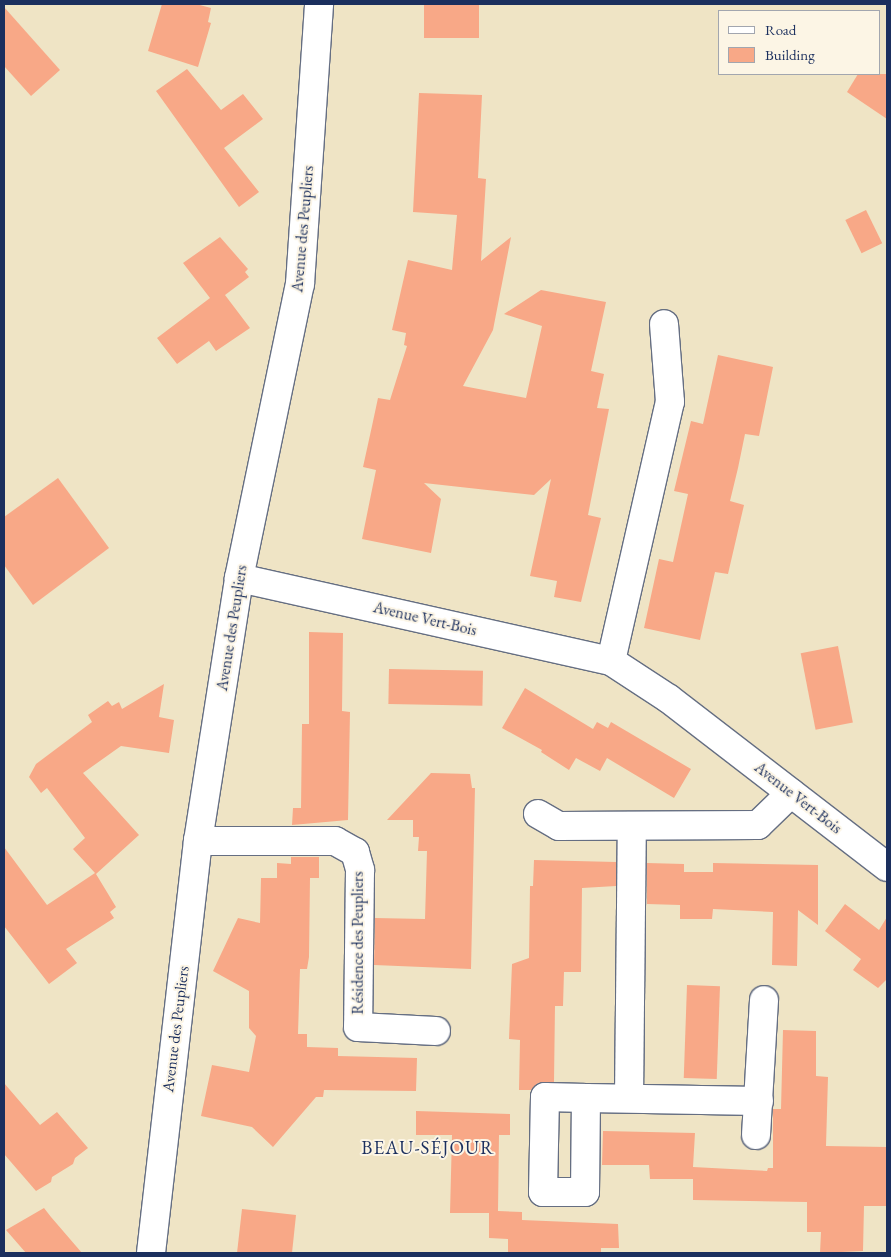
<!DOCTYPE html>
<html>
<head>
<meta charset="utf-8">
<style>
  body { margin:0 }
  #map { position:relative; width:891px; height:1257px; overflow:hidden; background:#efe4c5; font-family:"EB Garamond",serif }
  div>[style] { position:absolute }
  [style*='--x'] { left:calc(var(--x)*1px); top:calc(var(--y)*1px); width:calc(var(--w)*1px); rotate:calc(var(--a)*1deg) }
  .building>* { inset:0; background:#f8a887; transform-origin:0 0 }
  .roads { filter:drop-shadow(1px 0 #656e82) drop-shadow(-1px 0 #656e82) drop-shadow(0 1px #656e82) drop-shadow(0 -1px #656e82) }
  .minor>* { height:28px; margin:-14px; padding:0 14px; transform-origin:14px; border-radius:14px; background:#fff }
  span { translate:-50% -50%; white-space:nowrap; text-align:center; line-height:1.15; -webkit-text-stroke:4px #fcf5e5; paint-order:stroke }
  .street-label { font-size:16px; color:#1b2f5e }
  .quarter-label { font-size:19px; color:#1b2f5e; letter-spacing:1px }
  .frame { position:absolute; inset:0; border:5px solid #1b2f5e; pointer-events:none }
  .legend { position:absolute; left:718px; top:10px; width:162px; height:65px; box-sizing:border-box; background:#fcf5e5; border:1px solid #a2a6af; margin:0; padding:6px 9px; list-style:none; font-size:15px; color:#1b2f5e }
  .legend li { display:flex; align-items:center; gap:10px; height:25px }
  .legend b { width:25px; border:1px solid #a2a6af }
</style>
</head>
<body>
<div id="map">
  <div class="building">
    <div style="clip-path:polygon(162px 4px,196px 4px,211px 8px,208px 22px,211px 23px,198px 67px,148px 51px)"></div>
    <div style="left:424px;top:4px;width:55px;height:34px"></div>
    <div style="clip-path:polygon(4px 7px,60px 70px,31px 96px,4px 66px)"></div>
    <div style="clip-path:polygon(187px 69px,221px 110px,243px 94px,263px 119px,224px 148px,259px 192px,239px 207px,156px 91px)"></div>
    <div style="clip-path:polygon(858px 74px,887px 74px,887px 119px,847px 92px)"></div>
    <div style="clip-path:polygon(419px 93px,482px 95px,478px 178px,486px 179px,481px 261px,511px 237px,493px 330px,463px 386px,526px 398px,542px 326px,504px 314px,541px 290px,606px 302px,591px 371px,604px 374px,597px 408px,609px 409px,588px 515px,601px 518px,581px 602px,554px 597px,557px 581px,530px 576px,551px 479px,534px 495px,424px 483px,441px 499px,431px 553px,362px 539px,376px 470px,363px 467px,372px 426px,378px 398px,390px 400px,407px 346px,404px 345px,406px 333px,392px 330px,408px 260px,452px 270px,457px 215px,413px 212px)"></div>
    <div style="left:866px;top:210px;width:37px;height:23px;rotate:64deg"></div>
    <div style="clip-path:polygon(220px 237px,248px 269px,245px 272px,249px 277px,225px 295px,250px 328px,216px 351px,209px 341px,177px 364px,157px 338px,210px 298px,183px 263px)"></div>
    <div style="clip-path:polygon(718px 355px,773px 367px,759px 436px,745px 434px,738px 468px,730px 501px,744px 505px,728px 574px,715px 572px,700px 640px,644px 628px,659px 559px,673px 562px,688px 494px,674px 491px,691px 421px,703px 424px)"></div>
    <div style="clip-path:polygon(58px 478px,109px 548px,33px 605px,4px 565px,4px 517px)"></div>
    <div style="clip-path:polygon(309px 632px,343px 633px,342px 711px,350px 712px,348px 820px,292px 825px,293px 808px,301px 808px,302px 724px,309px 724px)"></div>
    <div style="left:838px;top:646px;width:78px;height:38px;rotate:79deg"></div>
    <div style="left:389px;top:669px;width:94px;height:35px;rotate:1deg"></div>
    <div style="clip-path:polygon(164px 684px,159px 717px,174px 720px,169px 753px,121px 746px,83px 773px,139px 835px,96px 874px,116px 907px,110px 912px,114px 918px,66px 949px,77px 963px,49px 984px,4px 926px,4px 847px,47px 905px,95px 873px,73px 849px,85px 838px,47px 788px,41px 793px,29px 777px,36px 764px,92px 722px,88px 715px,108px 701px,112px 706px,119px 702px,122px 709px)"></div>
    <div style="clip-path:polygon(525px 688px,593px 729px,597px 722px,608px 728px,611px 722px,691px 769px,674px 798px,607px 758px,600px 771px,576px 758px,569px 770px,541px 752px,542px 750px,502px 728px)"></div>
    <div style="clip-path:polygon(431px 773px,470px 774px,472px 788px,475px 788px,471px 969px,374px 965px,375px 918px,425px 919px,427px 851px,418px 851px,419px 837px,413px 837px,413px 820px,387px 820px)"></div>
    <div style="clip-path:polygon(291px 857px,319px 857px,319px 878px,310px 878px,309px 957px,307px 969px,300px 969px,298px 1034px,307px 1034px,307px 1047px,338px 1048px,338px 1056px,417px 1058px,416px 1091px,324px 1090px,323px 1097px,316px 1097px,273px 1147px,252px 1127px,201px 1116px,212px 1065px,249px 1072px,256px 1036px,249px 1028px,249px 991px,213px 971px,238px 918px,260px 923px,261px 878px,277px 878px,277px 863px,291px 864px)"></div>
    <div style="clip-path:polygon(534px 860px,616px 862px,616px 886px,582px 888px,581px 972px,564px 972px,563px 1006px,555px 1006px,554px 1082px,538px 1083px,531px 1090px,519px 1090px,520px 1040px,509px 1039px,512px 964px,529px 958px,530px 886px,533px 886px)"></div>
    <div style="clip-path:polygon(647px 863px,684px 864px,684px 872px,713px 872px,713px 863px,818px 865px,818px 925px,798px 910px,797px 966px,772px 965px,773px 912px,713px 909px,712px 919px,680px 919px,680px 905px,647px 904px)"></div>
    <div style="clip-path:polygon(845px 904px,879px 930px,887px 917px,887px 979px,878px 988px,853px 970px,861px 959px,825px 931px)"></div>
    <div style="left:687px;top:985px;width:33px;height:93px;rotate:2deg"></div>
    <div style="clip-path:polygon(783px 1030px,816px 1031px,816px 1076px,828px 1077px,826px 1146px,887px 1147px,887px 1206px,864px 1206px,863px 1251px,820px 1253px,821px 1232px,807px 1232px,807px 1202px,693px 1200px,693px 1173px,693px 1179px,650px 1179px,649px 1165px,602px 1165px,603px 1131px,695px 1133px,693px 1167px,767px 1171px,768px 1168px,773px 1168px,773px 1109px,781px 1109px)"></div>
    <div style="clip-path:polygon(4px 1083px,40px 1125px,57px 1112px,88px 1148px,75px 1158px,73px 1164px,52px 1177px,51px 1182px,36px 1191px,4px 1154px)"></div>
    <div style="clip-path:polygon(416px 1111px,510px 1114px,510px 1135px,499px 1135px,498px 1211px,522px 1212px,522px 1220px,618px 1224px,619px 1248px,601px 1248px,601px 1253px,508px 1253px,508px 1239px,489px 1238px,489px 1213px,450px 1213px,452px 1135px,416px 1135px)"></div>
    <div style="clip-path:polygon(44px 1208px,51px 1217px,82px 1253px,26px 1253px,6px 1230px)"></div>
    <div style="clip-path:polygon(242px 1209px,296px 1215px,292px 1253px,237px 1253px)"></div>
  </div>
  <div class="roads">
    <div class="minor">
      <div style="--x:239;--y:578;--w:381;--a:12.6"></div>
      <div style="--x:611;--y:661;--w:69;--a:33.2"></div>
      <div style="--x:669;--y:699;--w:275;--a:37.6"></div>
      <div style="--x:611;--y:661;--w:266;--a:-77.2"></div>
      <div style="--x:670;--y:402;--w:78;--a:-94.4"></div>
      <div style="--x:538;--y:814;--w:24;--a:30"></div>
      <div style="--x:559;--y:826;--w:199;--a:-0.3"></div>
      <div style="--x:758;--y:825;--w:46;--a:-44.1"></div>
      <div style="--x:198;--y:841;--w:137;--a:0"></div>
      <div style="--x:335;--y:841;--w:23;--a:29"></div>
      <div style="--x:355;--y:852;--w:19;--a:74"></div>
      <div style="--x:360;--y:870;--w:157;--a:90.7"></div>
      <div style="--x:358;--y:1027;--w:78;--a:2.9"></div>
      <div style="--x:586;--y:1098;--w:41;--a:-178.6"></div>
      <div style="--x:545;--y:1097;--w:95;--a:91.2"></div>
      <div style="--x:543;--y:1192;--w:42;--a:0"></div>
      <div style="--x:585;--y:1192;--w:94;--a:-89.4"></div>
      <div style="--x:586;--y:1098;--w:173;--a:1"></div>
      <div style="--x:629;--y:1098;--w:272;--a:-89.4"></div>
      <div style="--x:756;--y:1135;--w:135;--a:-86.6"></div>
      <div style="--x:151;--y:1253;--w:415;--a:-83.5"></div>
      <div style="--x:198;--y:841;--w:266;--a:-81.1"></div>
      <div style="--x:239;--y:578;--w:300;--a:-78.3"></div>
      <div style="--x:300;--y:284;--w:281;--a:-86.1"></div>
    </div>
  </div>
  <div class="street-label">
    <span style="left:303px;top:229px;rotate:-85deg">Avenue des Peupliers</span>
    <span style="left:425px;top:619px;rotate:13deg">Avenue Vert-Bois</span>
    <span style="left:232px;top:628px;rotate:-81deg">Avenue des Peupliers</span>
    <span style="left:798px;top:798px;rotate:38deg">Avenue Vert-Bois</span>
    <span style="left:358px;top:943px;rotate:-90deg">Résidence des Peupliers</span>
    <span style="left:176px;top:1029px;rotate:-83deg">Avenue des Peupliers</span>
  </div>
  <div class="quarter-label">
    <span style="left:428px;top:1148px">BEAU-SÉJOUR</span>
  </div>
  <div class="frame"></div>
  <ul class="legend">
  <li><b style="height:6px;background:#fff"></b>Road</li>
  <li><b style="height:14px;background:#f8a887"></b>Building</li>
  </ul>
</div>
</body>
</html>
